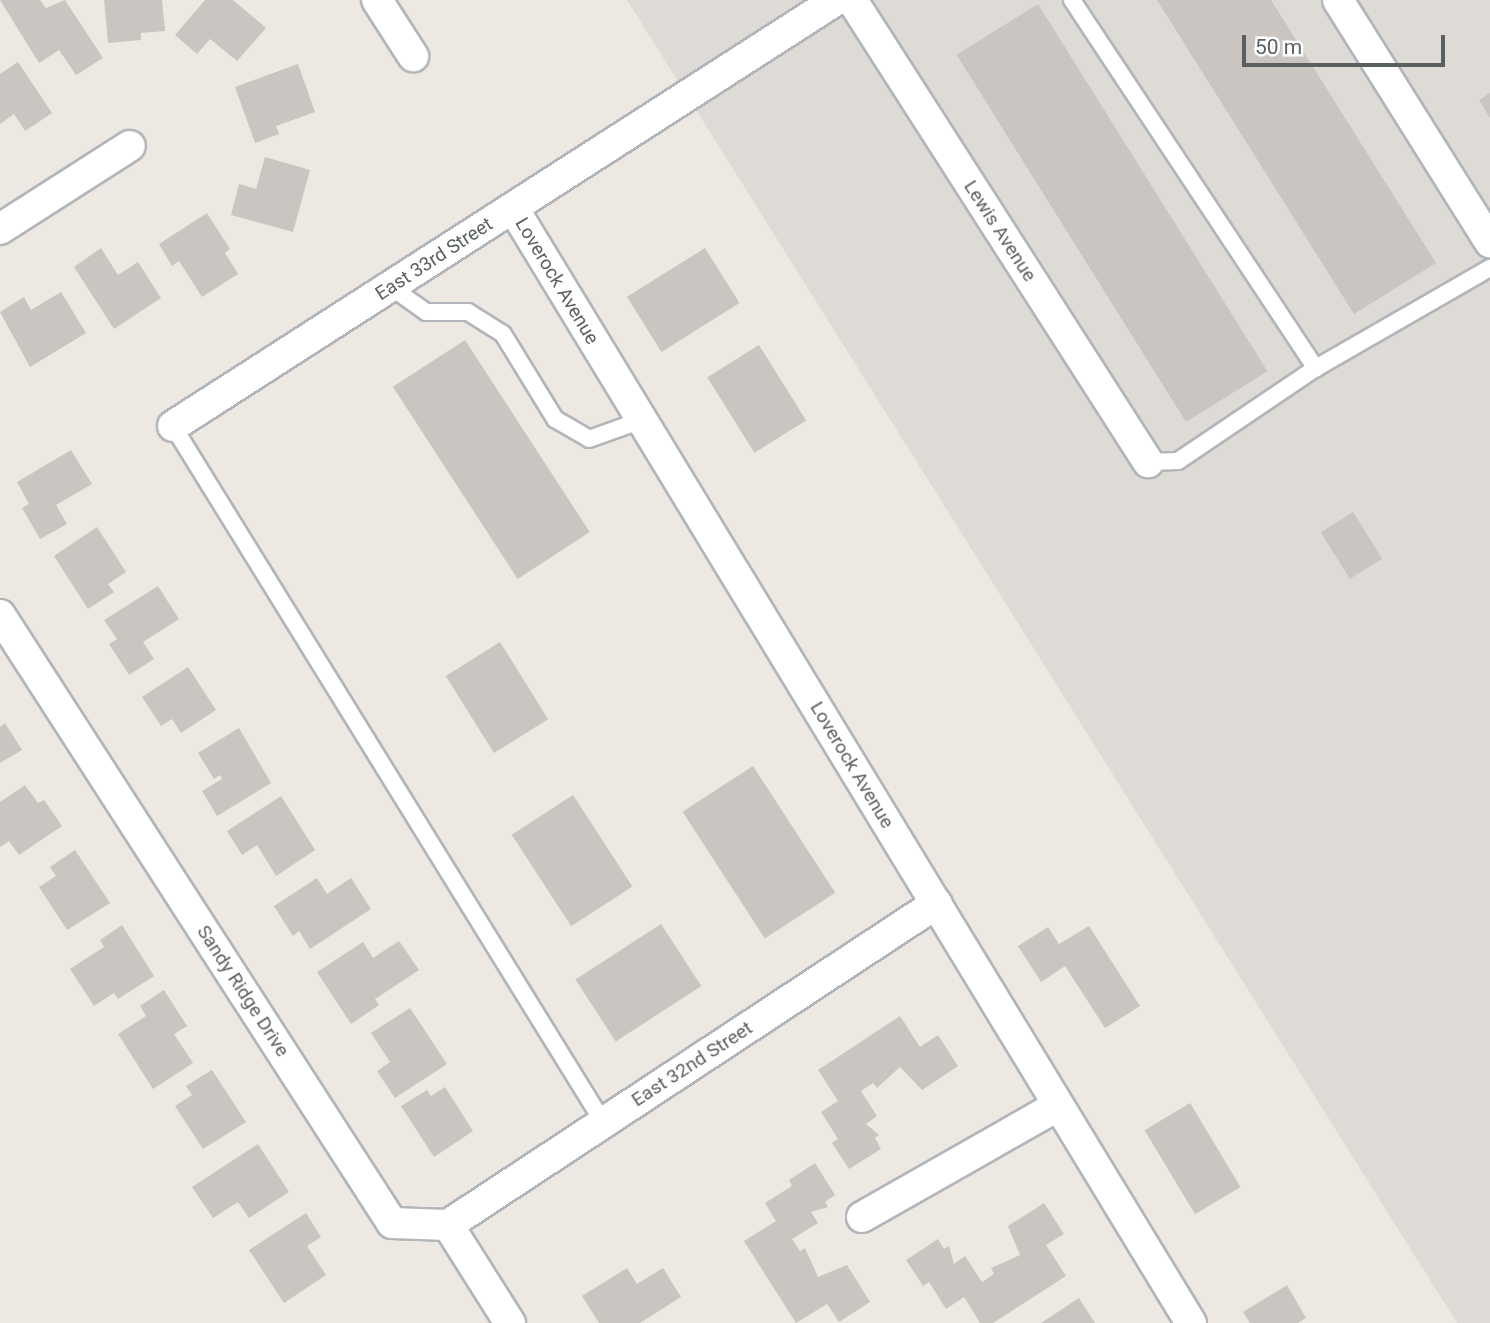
<!DOCTYPE html>
<html>
<head>
<meta charset="utf-8">
<style>
  body { margin:0 }
  #map { position:relative; width:1490px; height:1323px; overflow:hidden; background:#ede8e1; font-family:Roboto,sans-serif }
  div>[style] { position:absolute }
  [style*='--x'] { left:calc(var(--x)*1px); top:calc(var(--y)*1px); width:calc(var(--w)*1px); rotate:calc(var(--a)*1deg) }
  .industrial>* { inset:0; background:#dedad6 }
  .building>* { inset:0; background:#cac5c0; transform-origin:0 0 }
  .roads { filter:drop-shadow(2px 0 #b2b5b9) drop-shadow(-2px 0 #b2b5b9) drop-shadow(0 2px #b2b5b9) drop-shadow(0 -2px #b2b5b9) }
  .service>* { height:16px; margin:-8px; padding:0 8px; transform-origin:8px; border-radius:8px; background:#fff }
  .minor>* { height:30px; margin:-15px; padding:0 15px; transform-origin:15px; border-radius:15px; background:#fff }
  span { translate:-50% -50%; white-space:nowrap; text-align:center; line-height:1.15; -webkit-text-stroke:5px #fff; paint-order:stroke }
  .street-label { font-size:19px; color:#5a5f62 }
  .scale { position:absolute; left:1242px; top:35px; width:203px; height:32px; box-sizing:border-box; border:4px solid #5a5f62; border-top:0; padding-left:9px; font-size:21px; line-height:24px; white-space:nowrap; color:#5a5f62; -webkit-text-stroke:5px #fff; paint-order:stroke }
</style>
</head>
<body>
<div id="map">
  <div class="industrial">
    <div style="clip-path:polygon(627px 0,1490px 0,1490px 1323px,1457px 1323px)"></div>
  </div>
  <div class="building">
    <div style="clip-path:polygon(0 0,40px 0,46px 8px,65px 0,103px 58px,76px 75px,59px 50px,39px 63px)"></div>
    <div style="clip-path:polygon(104px 0,162px 0,165px 31px,141px 33px,141px 40px,108px 43px)"></div>
    <div style="clip-path:polygon(205px 0,233px 0,266px 28px,237px 61px,210px 39px,197px 54px,175px 35px)"></div>
    <div style="clip-path:polygon(1157px 0,1271px 0,1436px 263px,1354px 314px)"></div>
    <div style="left:1038px;top:4px;width:433px;height:96px;rotate:58deg"></div>
    <div style="clip-path:polygon(18px 62px,52px 113px,25px 131px,14px 114px,0 124px,0 74px)"></div>
    <div style="clip-path:polygon(298px 64px,315px 112px,276px 126px,279px 134px,255px 143px,235px 87px)"></div>
    <div style="clip-path:polygon(1490px 93px,1490px 118px,1479px 100px)"></div>
    <div style="clip-path:polygon(265px 157px,310px 170px,293px 232px,231px 215px,239px 184px,256px 189px)"></div>
    <div style="clip-path:polygon(207px 213px,230px 249px,225px 253px,238px 274px,202px 297px,179px 261px,172px 266px,159px 244px)"></div>
    <div style="clip-path:polygon(101px 248px,118px 275px,138px 262px,161px 298px,114px 329px,74px 267px)"></div>
    <div style="left:705px;top:248px;width:65px;height:92px;rotate:58deg"></div>
    <div style="clip-path:polygon(61px 292px,86px 333px,30px 367px,0 312px,24px 297px,31px 310px)"></div>
    <div style="left:465px;top:340px;width:229px;height:86px;rotate:57deg"></div>
    <div style="left:759px;top:345px;width:89px;height:61px;rotate:58deg"></div>
    <div style="clip-path:polygon(71px 450px,92px 484px,56px 505px,67px 524px,40px 539px,22px 508px,29px 504px,17px 482px)"></div>
    <div style="left:1353px;top:512px;width:55px;height:38px;rotate:58deg"></div>
    <div style="clip-path:polygon(97px 527px,126px 572px,108px 584px,114px 592px,88px 609px,54px 556px)"></div>
    <div style="clip-path:polygon(158px 586px,179px 619px,143px 642px,154px 659px,129px 675px,109px 644px,117px 639px,104px 620px)"></div>
    <div style="left:500px;top:642px;width:91px;height:64px;rotate:58deg"></div>
    <div style="clip-path:polygon(188px 667px,216px 710px,181px 733px,172px 719px,161px 726px,142px 697px)"></div>
    <div style="clip-path:polygon(5px 723px,22px 750px,0 763px,0 727px)"></div>
    <div style="clip-path:polygon(239px 728px,271px 783px,217px 816px,202px 791px,222px 779px,220px 775px,214px 779px,198px 753px)"></div>
    <div style="left:753px;top:766px;width:151px;height:84px;rotate:57deg"></div>
    <div style="clip-path:polygon(25px 785px,38px 803px,44px 800px,62px 826px,19px 855px,9px 841px,0 847px,0 802px)"></div>
    <div style="left:573px;top:795px;width:109px;height:73px;rotate:57deg"></div>
    <div style="clip-path:polygon(281px 796px,315px 850px,276px 876px,257px 845px,242px 855px,227px 831px)"></div>
    <div style="clip-path:polygon(75px 850px,110px 903px,67px 930px,39px 887px,56px 876px,50px 867px)"></div>
    <div style="clip-path:polygon(317px 878px,327px 894px,351px 878px,371px 909px,310px 949px,299px 931px,293px 936px,274px 906px)"></div>
    <div style="left:661px;top:924px;width:74px;height:102px;rotate:57deg"></div>
    <div style="clip-path:polygon(122px 925px,154px 976px,118px 999px,114px 993px,94px 1006px,70px 969px,104px 947px,100px 940px)"></div>
    <div style="clip-path:polygon(1089px 926px,1140px 1006px,1105px 1028px,1065px 966px,1041px 982px,1018px 946px,1048px 927px,1059px 944px)"></div>
    <div style="clip-path:polygon(399px 941px,419px 970px,375px 999px,379px 1005px,351px 1024px,317px 972px,363px 942px,373px 958px)"></div>
    <div style="clip-path:polygon(164px 990px,187px 1026px,174px 1034px,193px 1063px,153px 1089px,118px 1034px,146px 1016px,140px 1006px)"></div>
    <div style="clip-path:polygon(410px 1008px,447px 1064px,395px 1098px,377px 1071px,390px 1062px,371px 1033px)"></div>
    <div style="clip-path:polygon(900px 1016px,920px 1047px,938px 1035px,958px 1066px,922px 1090px,900px 1067px,877px 1088px,873px 1083px,861px 1091px,877px 1116px,866px 1124px,879px 1135px,875px 1138px,881px 1149px,849px 1169px,832px 1143px,838px 1139px,821px 1112px,838px 1101px,818px 1070px)"></div>
    <div style="clip-path:polygon(212px 1070px,246px 1122px,203px 1149px,175px 1106px,192px 1095px,186px 1086px)"></div>
    <div style="clip-path:polygon(445px 1087px,473px 1131px,434px 1157px,401px 1106px,427px 1090px,431px 1096px)"></div>
    <div style="left:1190px;top:1103px;width:98px;height:53px;rotate:59deg"></div>
    <div style="clip-path:polygon(258px 1144px,289px 1192px,249px 1218px,238px 1202px,213px 1218px,192px 1187px)"></div>
    <div style="clip-path:polygon(815px 1163px,835px 1195px,825px 1202px,828px 1207px,811px 1212px,818px 1223px,792px 1239px,800px 1251px,805px 1248px,818px 1277px,847px 1265px,870px 1302px,839px 1322px,827px 1304px,796px 1323px,744px 1241px,776px 1221px,765px 1203px,792px 1186px,789px 1180px)"></div>
    <div style="clip-path:polygon(1044px 1203px,1064px 1234px,1046px 1245px,1066px 1276px,993px 1323px,980px 1323px,964px 1297px,946px 1309px,929px 1282px,923px 1286px,906px 1260px,938px 1239px,944px 1249px,949px 1246px,954px 1264px,965px 1256px,982px 1282px,994px 1274px,991px 1268px,1020px 1255px,1008px 1226px)"></div>
    <div style="clip-path:polygon(306px 1213px,321px 1237px,307px 1246px,326px 1275px,284px 1303px,249px 1250px)"></div>
    <div style="clip-path:polygon(627px 1268px,637px 1284px,663px 1268px,681px 1297px,640px 1323px,599px 1323px,582px 1296px)"></div>
    <div style="clip-path:polygon(1287px 1285px,1306px 1318px,1298px 1323px,1250px 1323px,1243px 1312px)"></div>
    <div style="clip-path:polygon(1079px 1298px,1095px 1323px,1041px 1323px)"></div>
  </div>
  <div class="roads">
    <div class="service">
      <div style="--x:1072;--y:0;--w:442;--a:56.5"></div>
      <div style="--x:1316;--y:368;--w:201;--a:-29.9"></div>
      <div style="--x:391;--y:287;--w:43;--a:35.5"></div>
      <div style="--x:426;--y:312;--w:42;--a:0"></div>
      <div style="--x:468;--y:312;--w:41;--a:32.2"></div>
      <div style="--x:503;--y:334;--w:100;--a:58.5"></div>
      <div style="--x:555;--y:419;--w:39;--a:30"></div>
      <div style="--x:589;--y:439;--w:56;--a:-19.7"></div>
      <div style="--x:173;--y:426;--w:818;--a:58.29"></div>
      <div style="--x:1148;--y:462;--w:30;--a:-2"></div>
      <div style="--x:1178;--y:461;--w:166;--a:-34"></div>
    </div>
    <div class="minor">
      <div style="--x:377;--y:0;--w:67;--a:57.3"></div>
      <div style="--x:852;--y:0;--w:549;--a:57.35"></div>
      <div style="--x:1338;--y:0;--w:286;--a:57.9"></div>
      <div style="--x:513;--y:208;--w:1305;--a:58.7"></div>
      <div style="--x:0;--y:229;--w:154;--a:-32.6"></div>
      <div style="--x:173;--y:426;--w:788;--a:-32.72"></div>
      <div style="--x:0;--y:615;--w:723;--a:57.19"></div>
      <div style="--x:392;--y:1223;--w:56;--a:2"></div>
      <div style="--x:448;--y:1225;--w:116;--a:57.7"></div>
      <div style="--x:862;--y:1217;--w:224;--a:-29.6"></div>
      <div style="--x:448;--y:1225;--w:585;--a:-33.36"></div>
    </div>
  </div>
  <div class="street-label">
    <span style="left:1000px;top:231px;rotate:57deg">Lewis Avenue</span>
    <span style="left:434px;top:259px;rotate:-33deg">East 33rd Street</span>
    <span style="left:557px;top:281px;rotate:59deg">Loverock Avenue</span>
    <span style="left:852px;top:765px;rotate:59deg">Loverock Avenue</span>
    <span style="left:243px;top:991px;rotate:57deg">Sandy Ridge Drive</span>
    <span style="left:692px;top:1064px;rotate:-33deg">East 32nd Street</span>
  </div>
  <div class="scale">50 m</div>
</div>
</body>
</html>
